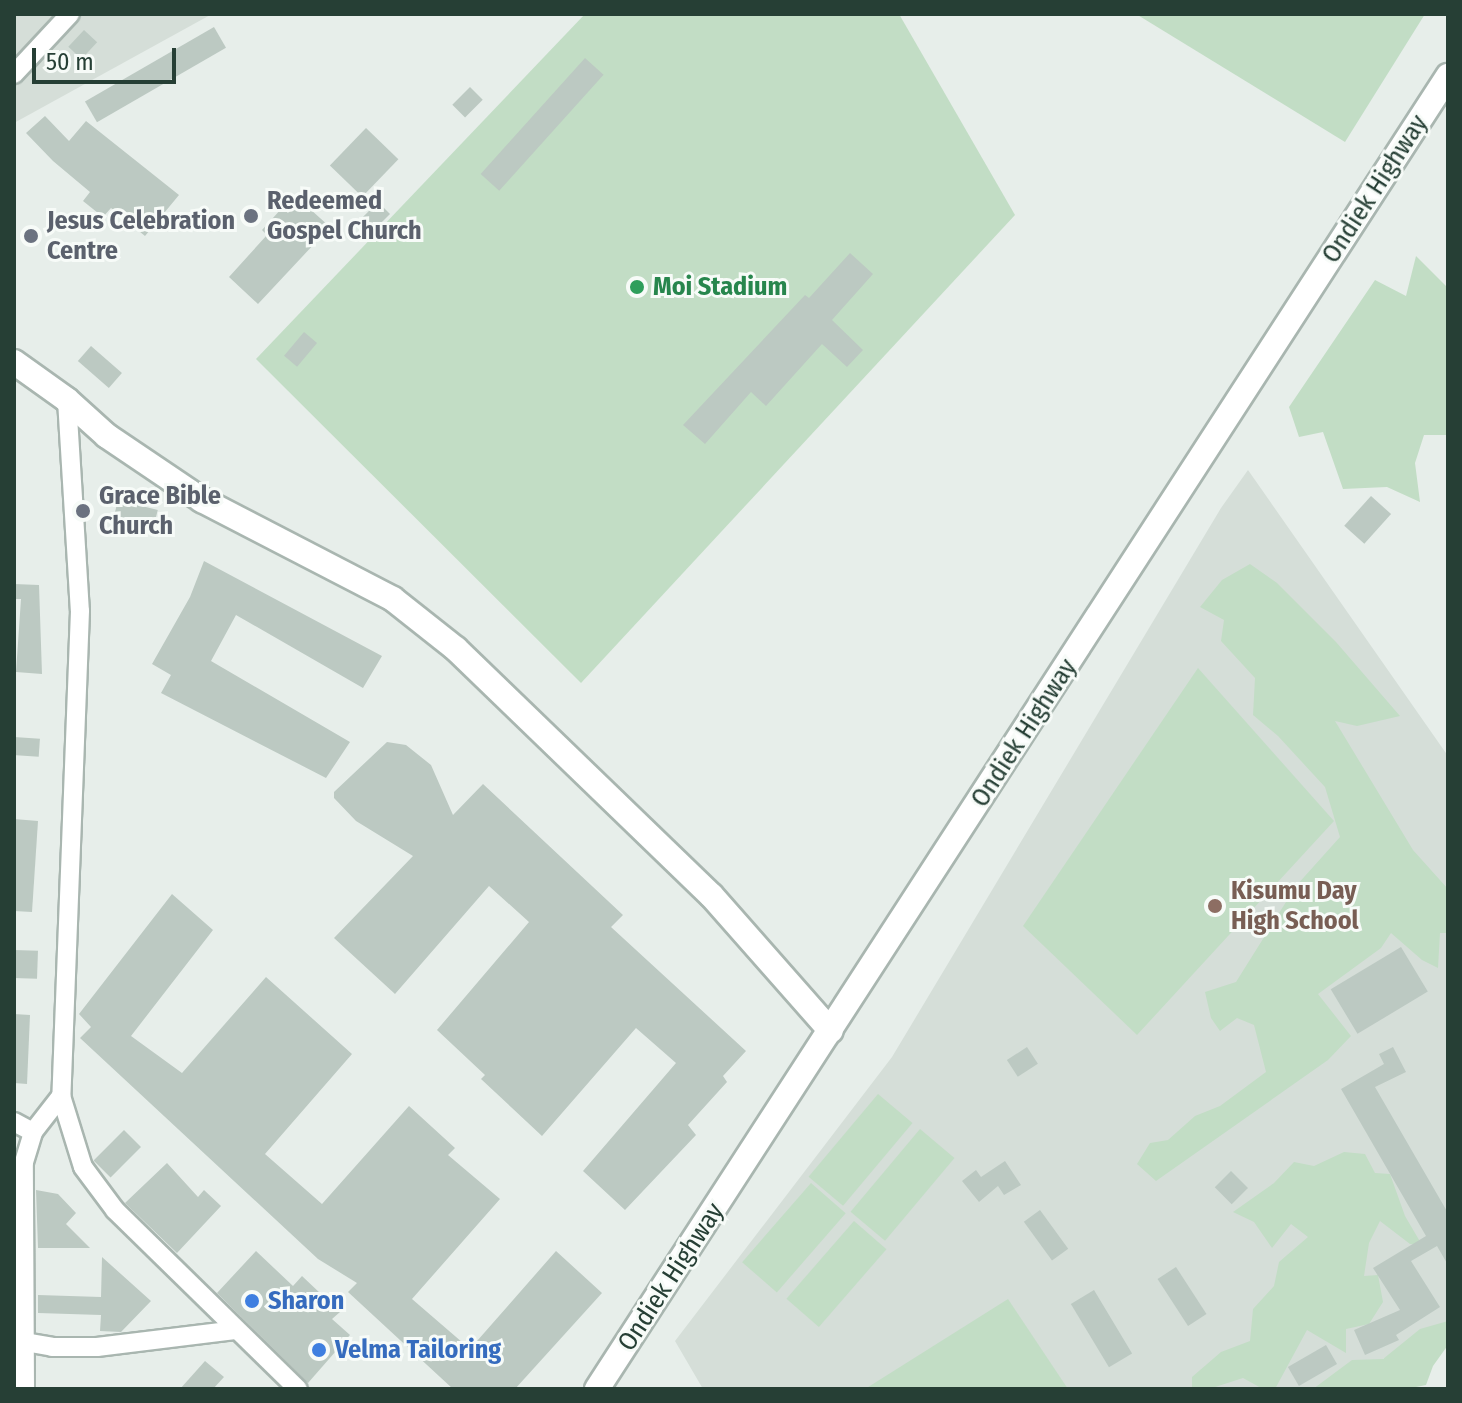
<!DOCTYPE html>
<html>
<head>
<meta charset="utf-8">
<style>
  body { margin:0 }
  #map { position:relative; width:1462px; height:1403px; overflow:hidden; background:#e7eeea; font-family:"Fira Sans Condensed",sans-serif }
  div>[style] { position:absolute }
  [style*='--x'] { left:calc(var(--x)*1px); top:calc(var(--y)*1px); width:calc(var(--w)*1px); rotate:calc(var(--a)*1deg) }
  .built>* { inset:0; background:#d5ded8 }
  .green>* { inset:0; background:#c2ddc5; transform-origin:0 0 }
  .building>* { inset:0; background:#bcc9c2; transform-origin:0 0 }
  .roads { filter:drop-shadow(2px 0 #a9b6b0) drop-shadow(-2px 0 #a9b6b0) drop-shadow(0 2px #a9b6b0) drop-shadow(0 -2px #a9b6b0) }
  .street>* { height:18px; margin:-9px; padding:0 9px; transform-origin:9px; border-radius:9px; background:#fff }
  .secondary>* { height:24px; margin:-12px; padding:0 12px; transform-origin:12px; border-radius:12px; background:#fff }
  .dots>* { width:22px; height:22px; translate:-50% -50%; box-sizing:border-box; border:4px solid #f7fbf8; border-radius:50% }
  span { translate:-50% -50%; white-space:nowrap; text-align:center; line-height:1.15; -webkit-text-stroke:6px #f7fbf8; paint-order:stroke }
  .street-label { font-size:26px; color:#263f35 }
  .worship-label { font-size:26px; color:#5b616d; font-weight:700 }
  .left { translate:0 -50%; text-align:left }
  .leisure-label { font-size:26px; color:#27864d; font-weight:700 }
  .education-label { font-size:26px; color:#785e54; font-weight:700 }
  .shop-label { font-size:26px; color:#366cbe; font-weight:700 }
  .frame { position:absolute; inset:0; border:16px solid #263f35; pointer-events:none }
  .scale { position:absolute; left:32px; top:48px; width:144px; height:36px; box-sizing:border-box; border:4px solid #263f35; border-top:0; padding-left:10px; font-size:24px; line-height:28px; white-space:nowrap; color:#263f35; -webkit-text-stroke:6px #f7fbf8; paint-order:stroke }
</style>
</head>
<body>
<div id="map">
  <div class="built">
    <div style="clip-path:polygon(14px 14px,212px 14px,14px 123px)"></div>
    <div style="clip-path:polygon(1248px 470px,1448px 756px,1448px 1322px,1330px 1389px,703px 1389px,675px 1341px,892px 1057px,1221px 508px)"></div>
  </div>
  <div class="green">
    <div style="clip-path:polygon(585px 14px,899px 14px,1015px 215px,581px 683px,256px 359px)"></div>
    <div style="clip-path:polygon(1136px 14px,1425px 14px,1345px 142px)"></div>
    <div style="clip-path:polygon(1416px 256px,1448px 288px,1448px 435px,1424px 435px,1415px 463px,1420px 502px,1387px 487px,1343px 489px,1323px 432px,1299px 437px,1289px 407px,1375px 280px,1406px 296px)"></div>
    <div style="clip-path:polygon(1250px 564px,1277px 583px,1336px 642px,1400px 716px,1357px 726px,1335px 721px,1413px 850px,1448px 889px,1448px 933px,1440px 933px,1438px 968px,1422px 960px,1391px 933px,1381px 948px,1318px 994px,1351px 1036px,1328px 1060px,1156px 1181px,1137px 1164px,1150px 1143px,1168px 1140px,1195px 1116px,1220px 1106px,1266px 1072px,1254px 1025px,1237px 1018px,1220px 1031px,1211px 1018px,1205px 992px,1236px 982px,1296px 886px,1340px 837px,1325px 787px,1278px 736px,1253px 715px,1255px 678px,1221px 641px,1224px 620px,1200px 607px,1222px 580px)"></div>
    <div style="clip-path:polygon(1198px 668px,1334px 821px,1137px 1035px,1023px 926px)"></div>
    <div style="left:878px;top:1094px;width:45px;height:108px;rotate:40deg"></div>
    <div style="left:920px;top:1129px;width:45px;height:108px;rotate:40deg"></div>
    <div style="clip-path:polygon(1344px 1152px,1365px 1154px,1375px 1173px,1390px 1174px,1405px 1216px,1422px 1245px,1410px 1244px,1380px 1221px,1369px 1243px,1364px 1276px,1378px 1275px,1383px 1302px,1369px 1324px,1346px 1329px,1346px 1353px,1307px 1330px,1275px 1389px,1263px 1389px,1243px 1378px,1209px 1389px,1192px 1389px,1192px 1377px,1221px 1352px,1250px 1341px,1253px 1309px,1274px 1286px,1279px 1262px,1308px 1237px,1291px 1224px,1272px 1248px,1254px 1222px,1233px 1212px,1274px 1183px,1294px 1162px,1314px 1166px)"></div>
    <div style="left:811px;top:1183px;width:46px;height:105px;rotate:41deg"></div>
    <div style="left:854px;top:1221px;width:43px;height:103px;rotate:41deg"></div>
    <div style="clip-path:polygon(1008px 1299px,1068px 1389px,865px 1389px)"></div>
    <div style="clip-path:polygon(1448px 1321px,1448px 1345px,1433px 1366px,1426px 1385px,1406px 1389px,1313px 1389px,1352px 1360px,1383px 1359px,1420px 1329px)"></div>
  </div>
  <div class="building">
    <div style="left:214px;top:27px;width:24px;height:149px;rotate:60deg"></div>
    <div style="left:84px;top:30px;width:18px;height:23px;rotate:43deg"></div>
    <div style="left:585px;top:58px;width:25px;height:156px;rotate:42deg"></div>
    <div style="left:470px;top:87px;width:18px;height:25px;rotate:45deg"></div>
    <div style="clip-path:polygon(45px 116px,69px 141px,86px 121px,179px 195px,145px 236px,111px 208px,103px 217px,83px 201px,90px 192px,53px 161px,26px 133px)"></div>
    <div style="left:366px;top:128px;width:45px;height:52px;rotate:44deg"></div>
    <div style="clip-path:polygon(300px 200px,330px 227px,258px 304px,229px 277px,267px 235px,262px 230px,282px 208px,288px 213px)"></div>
    <div style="left:378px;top:202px;width:17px;height:21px;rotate:45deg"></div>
    <div style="clip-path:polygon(850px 253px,873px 274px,832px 320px,863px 350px,847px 367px,822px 344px,766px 406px,751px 392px,705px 444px,683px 425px,805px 295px,809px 298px)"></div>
    <div style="left:304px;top:332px;width:17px;height:31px;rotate:40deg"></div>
    <div style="left:91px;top:346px;width:41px;height:20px;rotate:41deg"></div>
    <div style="left:1371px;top:496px;width:27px;height:40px;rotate:42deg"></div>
    <div style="left:118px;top:500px;width:41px;height:22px;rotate:14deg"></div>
    <div style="clip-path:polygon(204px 561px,382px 656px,363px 688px,236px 615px,211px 661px,350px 742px,326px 778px,161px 693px,171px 675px,152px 664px,190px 597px)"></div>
    <div style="clip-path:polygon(14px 584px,39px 585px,42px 674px,16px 672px,21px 599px,14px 599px)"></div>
    <div style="left:14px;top:737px;width:26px;height:18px;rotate:4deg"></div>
    <div style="clip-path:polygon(387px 742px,406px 745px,431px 765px,453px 815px,483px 784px,623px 915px,611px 927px,746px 1051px,723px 1076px,727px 1082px,688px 1125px,696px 1135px,625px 1210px,583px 1171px,676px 1063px,636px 1028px,542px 1136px,481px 1079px,485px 1075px,437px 1030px,529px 922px,489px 886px,395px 994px,334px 938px,413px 856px,356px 821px,334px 798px,334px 792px)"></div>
    <div style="clip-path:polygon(14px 819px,38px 821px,32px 912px,14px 911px)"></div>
    <div style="clip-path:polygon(172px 894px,213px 930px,131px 1036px,182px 1073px,266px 977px,352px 1054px,265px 1154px,322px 1204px,409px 1106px,455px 1148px,448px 1155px,500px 1199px,412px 1299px,470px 1349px,556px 1251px,602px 1293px,515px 1389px,453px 1389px,348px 1292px,357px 1283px,318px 1259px,80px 1038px,91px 1027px,79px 1014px)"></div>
    <div style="left:1401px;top:947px;width:52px;height:82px;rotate:59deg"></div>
    <div style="left:14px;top:950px;width:24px;height:28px;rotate:2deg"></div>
    <div style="clip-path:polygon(14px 1014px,30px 1015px,27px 1084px,14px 1083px)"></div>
    <div style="left:1027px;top:1047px;width:20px;height:24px;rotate:57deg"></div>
    <div style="clip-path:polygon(1393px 1047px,1406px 1072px,1375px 1087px,1448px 1213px,1448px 1265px,1437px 1246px,1411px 1261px,1440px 1307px,1396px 1335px,1399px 1340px,1365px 1355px,1354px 1330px,1400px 1310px,1373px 1268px,1426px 1236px,1341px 1089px,1384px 1064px,1379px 1054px)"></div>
    <div style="left:124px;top:1130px;width:24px;height:43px;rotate:45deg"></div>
    <div style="clip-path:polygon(1005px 1161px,1021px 1185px,1004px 1195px,998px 1186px,979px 1202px,962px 1181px,976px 1170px,981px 1177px)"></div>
    <div style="clip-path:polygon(167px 1163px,198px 1197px,204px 1190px,221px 1206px,177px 1253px,125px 1203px)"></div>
    <div style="left:1231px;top:1171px;width:24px;height:23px;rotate:45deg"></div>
    <div style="clip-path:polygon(36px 1190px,58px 1194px,76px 1213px,66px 1224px,90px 1248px,38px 1248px)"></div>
    <div style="left:1040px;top:1210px;width:48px;height:20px;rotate:54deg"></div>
    <div style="clip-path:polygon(256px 1251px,293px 1286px,302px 1276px,340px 1312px,332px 1319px,350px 1335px,308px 1383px,217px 1293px)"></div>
    <div style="clip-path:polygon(102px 1257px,151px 1301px,121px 1332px,100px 1331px,101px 1315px,38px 1313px,38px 1295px,101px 1297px)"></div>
    <div style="left:1176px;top:1267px;width:56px;height:22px;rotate:57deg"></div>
    <div style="left:1094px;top:1290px;width:74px;height:27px;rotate:59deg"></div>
    <div style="left:1326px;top:1345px;width:22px;height:44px;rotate:60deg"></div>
    <div style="clip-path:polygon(205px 1361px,224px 1377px,213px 1389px,180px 1389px)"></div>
  </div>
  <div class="roads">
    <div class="street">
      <div style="--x:14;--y:74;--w:82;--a:-47"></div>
      <div style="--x:67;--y:400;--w:211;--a:86.5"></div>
      <div style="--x:80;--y:611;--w:485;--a:92.2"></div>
      <div style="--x:61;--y:1096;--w:74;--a:72.8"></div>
      <div style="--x:83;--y:1167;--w:54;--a:53.3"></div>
      <div style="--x:115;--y:1210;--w:256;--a:44.4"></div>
      <div style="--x:14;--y:1122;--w:21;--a:28"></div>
      <div style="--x:25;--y:1342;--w:27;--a:10"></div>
      <div style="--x:52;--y:1347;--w:45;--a:0"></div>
      <div style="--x:97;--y:1347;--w:139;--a:-7"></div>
      <div style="--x:25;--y:1389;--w:227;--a:-90.3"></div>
      <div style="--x:24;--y:1162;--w:31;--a:-73"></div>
      <div style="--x:33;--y:1132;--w:46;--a:-52.1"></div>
    </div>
    <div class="secondary">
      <div style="--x:14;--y:362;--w:65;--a:35.6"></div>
      <div style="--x:67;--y:400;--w:54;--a:42"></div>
      <div style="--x:107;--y:436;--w:115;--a:34"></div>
      <div style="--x:202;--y:500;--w:215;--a:27.4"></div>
      <div style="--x:393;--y:599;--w:80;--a:38.4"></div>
      <div style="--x:456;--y:649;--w:354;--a:44"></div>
      <div style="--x:711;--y:895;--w:181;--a:48.6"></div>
      <div style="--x:597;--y:1389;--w:1565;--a:-57.05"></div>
    </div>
  </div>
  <div class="dots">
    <div style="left:251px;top:216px;background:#6b7280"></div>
    <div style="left:31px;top:236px;background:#6b7280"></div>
    <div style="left:637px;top:287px;background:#2e9e5b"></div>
    <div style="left:83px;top:511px;background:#6b7280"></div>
    <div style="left:1215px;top:906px;background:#8d6e63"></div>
    <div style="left:252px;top:1301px;background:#3f7fe0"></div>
    <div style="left:319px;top:1350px;background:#3f7fe0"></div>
  </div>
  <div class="street-label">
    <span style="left:1375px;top:189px;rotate:-57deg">Ondiek Highway</span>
    <span style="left:1024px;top:733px;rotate:-57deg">Ondiek Highway</span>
    <span style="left:671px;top:1277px;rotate:-57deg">Ondiek Highway</span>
  </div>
  <div class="worship-label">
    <span class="left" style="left:267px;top:216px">Redeemed<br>Gospel Church</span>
    <span class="left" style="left:47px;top:236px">Jesus Celebration<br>Centre</span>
    <span class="left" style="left:99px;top:511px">Grace Bible<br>Church</span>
  </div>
  <div class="leisure-label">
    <span class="left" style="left:653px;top:287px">Moi Stadium</span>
  </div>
  <div class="education-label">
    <span class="left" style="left:1231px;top:906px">Kisumu Day<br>High School</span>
  </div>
  <div class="shop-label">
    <span class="left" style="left:268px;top:1301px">Sharon</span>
    <span class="left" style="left:335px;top:1350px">Velma Tailoring</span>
  </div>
  <div class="frame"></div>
  <div class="scale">50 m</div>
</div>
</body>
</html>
